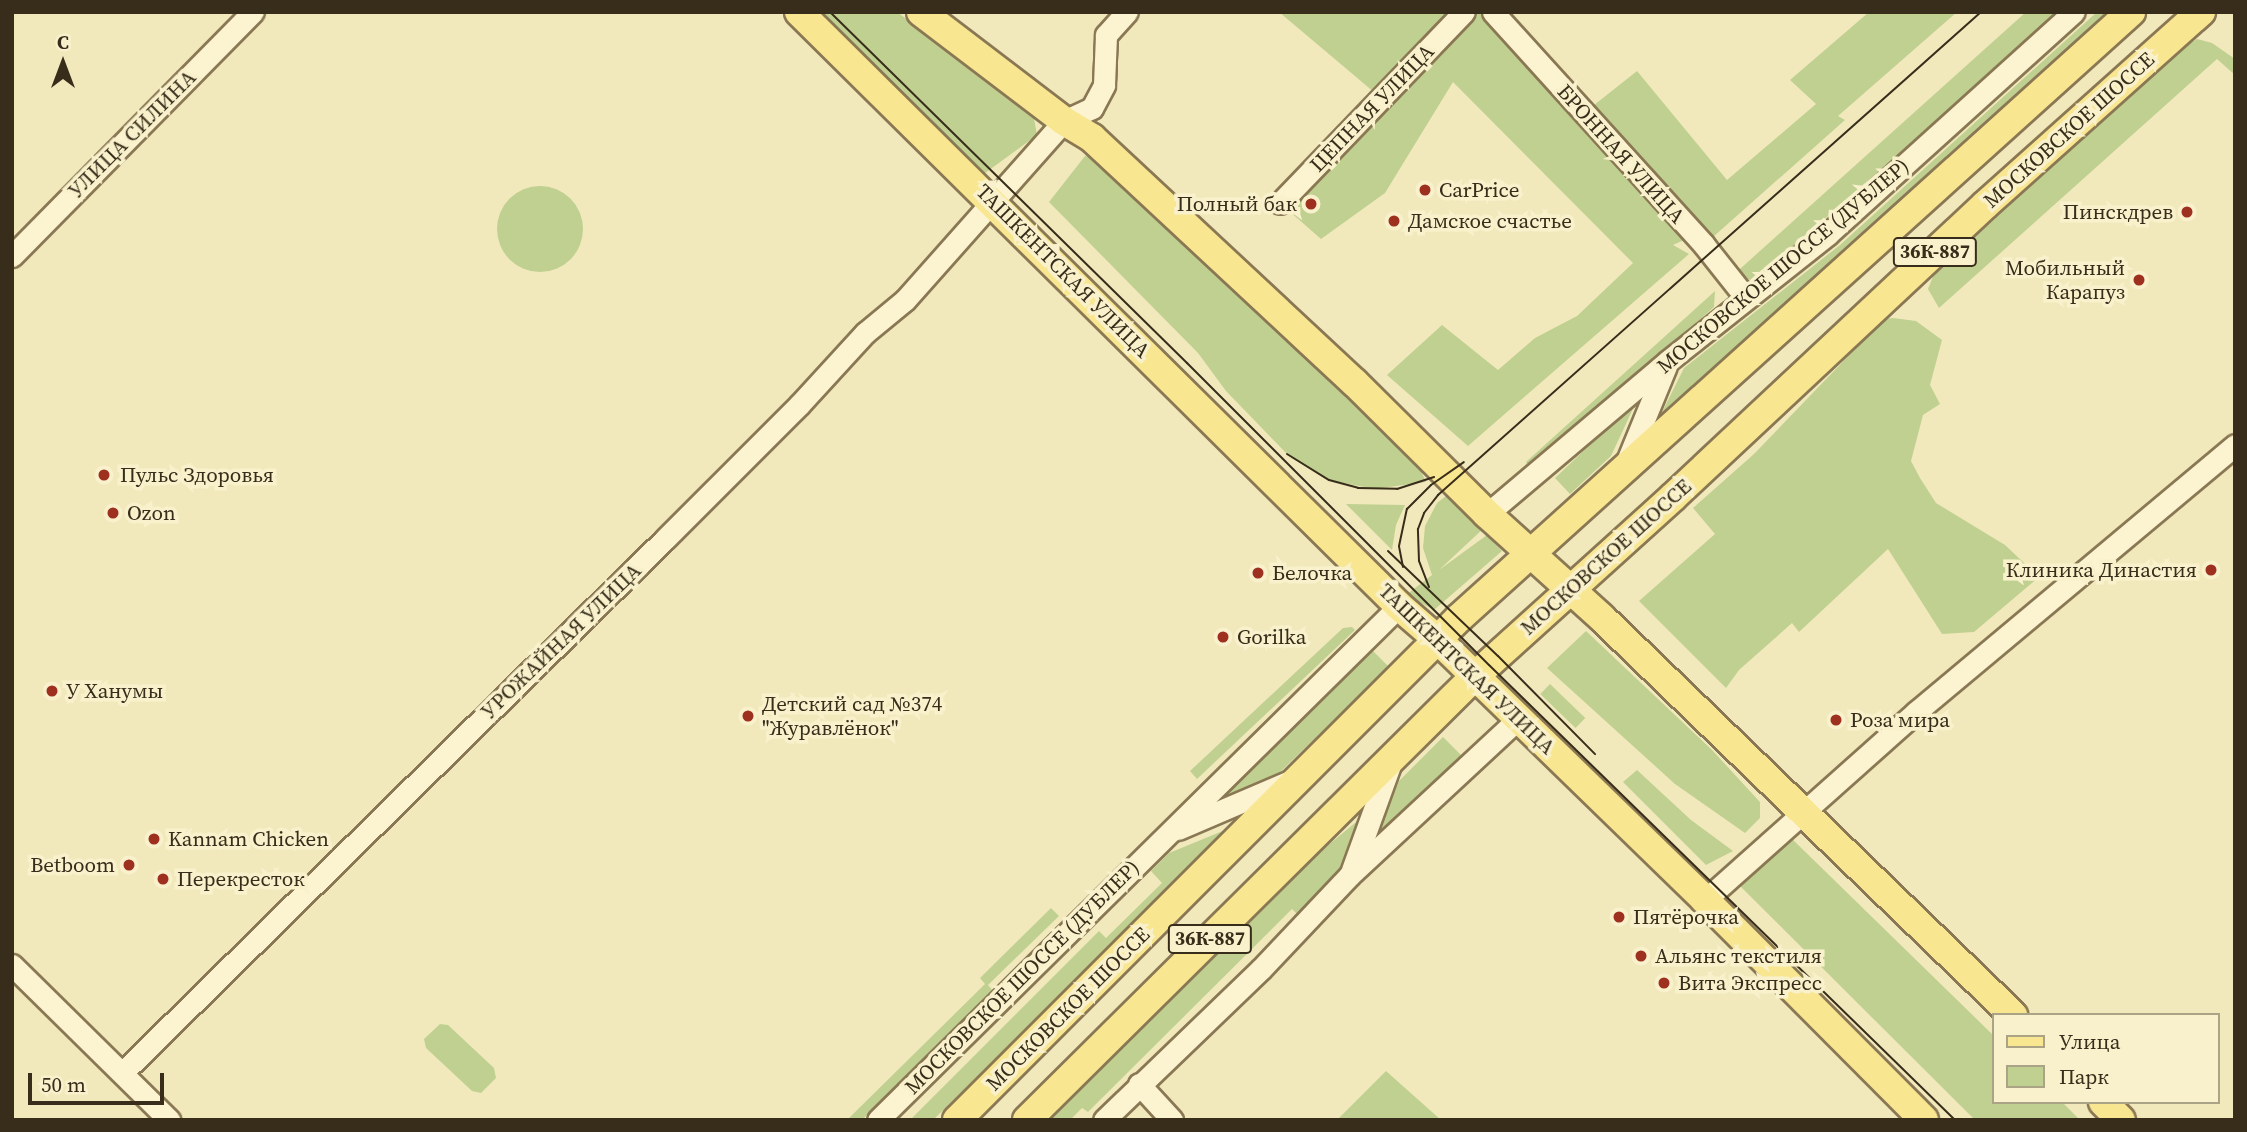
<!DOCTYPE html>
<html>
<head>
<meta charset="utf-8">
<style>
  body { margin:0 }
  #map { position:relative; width:2247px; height:1132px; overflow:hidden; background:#f1e9bc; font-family:"Source Serif 4",serif }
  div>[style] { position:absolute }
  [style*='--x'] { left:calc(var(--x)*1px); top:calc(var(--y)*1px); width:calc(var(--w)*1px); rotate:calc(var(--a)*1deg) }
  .green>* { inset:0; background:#c0d090; transform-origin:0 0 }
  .round { border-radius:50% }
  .roads { filter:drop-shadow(2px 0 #8a7854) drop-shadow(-2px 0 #8a7854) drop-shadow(0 2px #8a7854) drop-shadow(0 -2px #8a7854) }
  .minor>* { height:21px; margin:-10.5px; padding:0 10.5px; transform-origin:10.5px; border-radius:10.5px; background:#fcf4d0 }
  .major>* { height:28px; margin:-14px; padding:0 14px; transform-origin:14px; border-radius:14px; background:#f9e690 }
  .tram>* { height:2px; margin:-1px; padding:0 1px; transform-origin:1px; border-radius:1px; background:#382d1a }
  .dots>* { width:19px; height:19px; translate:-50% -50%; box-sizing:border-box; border:4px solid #f8f1cc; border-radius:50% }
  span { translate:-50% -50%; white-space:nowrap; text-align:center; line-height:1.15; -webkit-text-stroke:7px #f8f1cc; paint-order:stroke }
  .shield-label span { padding:2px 5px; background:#f8f1cc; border:2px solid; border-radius:5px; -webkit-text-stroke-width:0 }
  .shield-label { font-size:19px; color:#382d1a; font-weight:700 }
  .street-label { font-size:21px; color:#382d1a }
  .poi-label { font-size:21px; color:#382d1a }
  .left { translate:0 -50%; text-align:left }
  .right { translate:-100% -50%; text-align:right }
  .frame { position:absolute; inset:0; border:14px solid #382d1a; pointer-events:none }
  .legend { position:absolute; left:1992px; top:1013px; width:228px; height:91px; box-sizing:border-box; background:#f8f1cc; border:2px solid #aba385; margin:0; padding:9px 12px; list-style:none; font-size:21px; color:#382d1a }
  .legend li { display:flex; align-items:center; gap:14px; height:35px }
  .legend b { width:35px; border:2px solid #aba385 }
  .north { position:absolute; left:28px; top:28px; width:70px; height:70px; -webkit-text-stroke:5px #f8f1cc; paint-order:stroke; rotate:0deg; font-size:19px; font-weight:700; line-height:28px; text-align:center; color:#382d1a }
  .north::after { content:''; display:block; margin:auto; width:24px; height:32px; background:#382d1a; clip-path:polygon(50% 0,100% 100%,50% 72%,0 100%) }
  .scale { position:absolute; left:28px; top:1073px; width:136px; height:32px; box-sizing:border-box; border:4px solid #382d1a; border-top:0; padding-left:9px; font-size:21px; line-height:24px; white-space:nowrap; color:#382d1a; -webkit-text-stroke:5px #f8f1cc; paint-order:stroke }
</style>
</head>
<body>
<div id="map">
  <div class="green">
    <div style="clip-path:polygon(808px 12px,897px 12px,1033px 113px,1037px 135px,981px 176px)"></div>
    <div style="clip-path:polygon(1279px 12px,1493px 12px,1584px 113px,1637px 71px,1727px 180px,1816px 104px,1790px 80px,1869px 12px,1957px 12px,1838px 116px,1845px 120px,1704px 245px,1695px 235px,1673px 245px,1689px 254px,1468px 446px,1387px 375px,1442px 325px,1498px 370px,1535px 338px,1577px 316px,1633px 263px,1453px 82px,1385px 193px,1321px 239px,1280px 203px,1381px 98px)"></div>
    <div style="clip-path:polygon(2026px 12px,2056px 12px,1863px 186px,1753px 280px,1731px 277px)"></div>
    <div style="clip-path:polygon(2097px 12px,2110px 12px,1695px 390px,1660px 416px,1684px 368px,1840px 245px)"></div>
    <div style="clip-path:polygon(2197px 39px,2212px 43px,2235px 59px,2235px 75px,2217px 59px,1939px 308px,1928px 289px,1934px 274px,2182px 49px)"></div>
    <div style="clip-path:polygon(1085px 156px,1096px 158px,1185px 237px,1420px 469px,1426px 482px,1374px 489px,1329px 480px,1287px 454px,1226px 391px,1198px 353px,1049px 202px)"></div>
    <div class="round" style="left:497px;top:186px;width:86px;height:86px"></div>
    <div style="clip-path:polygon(1715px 291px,1714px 307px,1530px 471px,1526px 462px)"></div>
    <div style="clip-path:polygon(1893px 318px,1916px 321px,1942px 340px,1930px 385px,1940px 404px,1923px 415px,1911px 461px,1920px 478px,1936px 503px,2005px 545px,2039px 577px,1974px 632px,1942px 634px,1888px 549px,1799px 632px,1792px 623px,1739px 670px,1726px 688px,1639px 601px,1715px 534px,1693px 508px,1754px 454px,1884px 319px)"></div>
    <div style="clip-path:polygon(1637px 400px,1611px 456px,1570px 494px,1555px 478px)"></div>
    <div style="clip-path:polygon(1450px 493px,1485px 527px,1439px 570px,1487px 535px,1502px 551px,1434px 610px,1406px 595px,1432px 575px,1423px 548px,1425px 526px,1437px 503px)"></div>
    <div style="clip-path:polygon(1346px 504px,1405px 505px,1396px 525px,1392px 550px)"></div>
    <div style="clip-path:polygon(1352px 627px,1355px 630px,1197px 779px,1190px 771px,1343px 628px)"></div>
    <div style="clip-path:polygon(1586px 631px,1712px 750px,1760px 802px,1760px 818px,1745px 833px,1675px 784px,1547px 668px)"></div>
    <div style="clip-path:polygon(1370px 648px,1389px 667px,1279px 773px,1210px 804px)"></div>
    <div style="left:1550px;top:684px;width:49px;height:14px;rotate:44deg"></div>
    <div style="clip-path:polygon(1443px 737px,1461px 755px,1373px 842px,1399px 781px)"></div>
    <div style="clip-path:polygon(1637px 770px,1691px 820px,1733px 851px,1706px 865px,1623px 782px)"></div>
    <div style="clip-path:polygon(1361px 818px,1338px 874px,1297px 914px,1292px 909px,1088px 1112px,1082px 1108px,1070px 1120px,1045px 1120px,1281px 884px)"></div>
    <div style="clip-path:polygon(1235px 826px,933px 1120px,910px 1120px,1099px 931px,1106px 938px,1162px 883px,1151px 871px,1169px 853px)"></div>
    <div style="clip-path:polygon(1788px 835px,1993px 1035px,1993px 1102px,2062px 1102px,2080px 1120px,1975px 1120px,1739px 885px)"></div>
    <div style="clip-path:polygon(1051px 908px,1059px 916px,988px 985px,993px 991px,862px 1120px,847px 1120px,985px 984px,980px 978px)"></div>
    <div style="clip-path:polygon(440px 1024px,448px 1025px,494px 1068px,496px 1078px,481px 1093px,472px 1091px,426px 1048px,424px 1039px)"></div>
    <div style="clip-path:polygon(1386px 1071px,1441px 1120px,1337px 1120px)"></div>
  </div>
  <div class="roads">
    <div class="minor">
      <div style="--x:1493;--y:12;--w:314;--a:47.8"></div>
      <div style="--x:1704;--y:245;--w:68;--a:51.6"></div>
      <div style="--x:1280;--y:203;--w:265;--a:-46.1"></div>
      <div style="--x:12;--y:256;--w:343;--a:-45.4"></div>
      <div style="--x:1625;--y:466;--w:108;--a:-67.7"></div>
      <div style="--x:1487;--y:514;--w:237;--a:-40.2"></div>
      <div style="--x:1668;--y:361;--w:204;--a:-38.4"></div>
      <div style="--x:1828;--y:234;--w:331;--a:-42.1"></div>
      <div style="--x:1178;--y:829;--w:122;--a:-23.2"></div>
      <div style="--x:1352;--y:870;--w:115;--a:-70.1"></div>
      <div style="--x:1705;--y:900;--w:283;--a:-41.7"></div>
      <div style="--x:1916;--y:712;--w:416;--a:-39.9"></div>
      <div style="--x:12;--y:965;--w:221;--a:44.6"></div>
      <div style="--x:122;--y:1073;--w:763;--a:-44.52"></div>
      <div style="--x:666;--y:538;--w:188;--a:-45"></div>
      <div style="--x:799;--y:405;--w:98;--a:-47.5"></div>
      <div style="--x:865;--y:333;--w:52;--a:-39.5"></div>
      <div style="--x:905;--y:300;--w:239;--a:-48.4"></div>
      <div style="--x:1064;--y:121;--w:31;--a:-25"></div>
      <div style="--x:1092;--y:108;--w:26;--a:-62"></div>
      <div style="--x:1104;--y:85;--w:50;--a:-87.7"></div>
      <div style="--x:1106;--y:35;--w:31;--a:-48"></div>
      <div style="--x:1139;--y:1084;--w:49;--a:47.5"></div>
      <div style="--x:878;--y:1120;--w:732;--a:-44.61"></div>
      <div style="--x:1104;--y:1120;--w:218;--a:-43.9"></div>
      <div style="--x:1261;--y:969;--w:129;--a:-46.6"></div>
      <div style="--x:1350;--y:875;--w:231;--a:-42.9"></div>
    </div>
    <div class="major">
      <div style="--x:799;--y:12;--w:844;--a:44.71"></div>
      <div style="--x:1399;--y:606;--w:50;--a:41"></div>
      <div style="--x:1437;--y:639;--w:374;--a:44.2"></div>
      <div style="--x:1705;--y:900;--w:310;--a:45.1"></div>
      <div style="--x:921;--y:12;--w:180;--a:37.3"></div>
      <div style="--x:1064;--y:121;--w:33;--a:31"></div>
      <div style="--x:1092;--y:138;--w:359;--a:43"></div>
      <div style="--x:1355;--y:383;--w:186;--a:44.8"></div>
      <div style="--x:1487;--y:514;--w:154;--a:42.1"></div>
      <div style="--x:1601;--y:617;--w:573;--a:44.01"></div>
      <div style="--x:2103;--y:1102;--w:25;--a:45"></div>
      <div style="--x:957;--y:1120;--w:710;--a:-45"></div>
      <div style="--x:1459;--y:618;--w:905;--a:-42.04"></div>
      <div style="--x:1027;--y:1120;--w:631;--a:-44.74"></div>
      <div style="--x:1475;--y:676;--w:267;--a:-42.1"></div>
      <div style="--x:1673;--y:497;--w:427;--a:-43.1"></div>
      <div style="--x:1985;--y:205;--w:290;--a:-41.8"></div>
    </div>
  </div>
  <div class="tram">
    <div style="--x:830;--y:12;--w:501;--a:44.51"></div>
    <div style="--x:1187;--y:363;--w:427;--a:45"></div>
    <div style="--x:1489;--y:665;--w:651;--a:44.32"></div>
    <div style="--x:1287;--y:454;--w:49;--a:31.8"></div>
    <div style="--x:1329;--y:480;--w:30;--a:15"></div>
    <div style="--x:1358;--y:488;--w:39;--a:1"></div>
    <div style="--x:1397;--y:489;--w:39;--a:-18"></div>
    <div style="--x:1388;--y:551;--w:152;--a:43.7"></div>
    <div style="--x:1498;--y:656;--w:138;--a:45.3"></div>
    <div style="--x:1403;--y:567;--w:21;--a:-101"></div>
    <div style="--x:1399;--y:546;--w:38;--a:-78"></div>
    <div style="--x:1407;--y:509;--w:34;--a:-45"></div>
    <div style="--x:1431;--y:485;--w:40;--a:-34.9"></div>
    <div style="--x:1429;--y:587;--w:28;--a:-111"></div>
    <div style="--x:1419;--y:561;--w:32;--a:-92"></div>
    <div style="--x:1418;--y:529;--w:17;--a:-69"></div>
    <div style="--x:1424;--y:513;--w:23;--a:-52"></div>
    <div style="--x:1438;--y:495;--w:727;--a:-41.65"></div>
  </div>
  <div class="dots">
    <div style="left:1425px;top:190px;background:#9e301f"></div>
    <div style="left:1311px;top:204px;background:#9e301f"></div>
    <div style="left:2187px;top:212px;background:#9e301f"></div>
    <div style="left:1394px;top:221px;background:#9e301f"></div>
    <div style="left:2139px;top:280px;background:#9e301f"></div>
    <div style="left:104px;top:475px;background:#9e301f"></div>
    <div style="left:113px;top:513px;background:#9e301f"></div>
    <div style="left:2211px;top:570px;background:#9e301f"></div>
    <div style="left:1258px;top:573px;background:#9e301f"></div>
    <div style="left:1223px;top:637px;background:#9e301f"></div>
    <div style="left:52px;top:691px;background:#9e301f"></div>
    <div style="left:748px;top:716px;background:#9e301f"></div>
    <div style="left:1836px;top:720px;background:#9e301f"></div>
    <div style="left:154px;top:839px;background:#9e301f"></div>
    <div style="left:129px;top:865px;background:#9e301f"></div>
    <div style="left:163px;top:879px;background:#9e301f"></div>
    <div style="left:1619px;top:917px;background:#9e301f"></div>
    <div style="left:1641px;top:956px;background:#9e301f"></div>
    <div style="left:1664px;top:983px;background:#9e301f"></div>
  </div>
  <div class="shield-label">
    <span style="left:1935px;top:252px">36К-887</span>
    <span style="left:1210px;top:939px">36К-887</span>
  </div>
  <div class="street-label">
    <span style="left:1372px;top:108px;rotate:-46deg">ЦЕПНАЯ УЛИЦА</span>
    <span style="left:2069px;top:130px;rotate:-42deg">МОСКОВСКОЕ ШОССЕ</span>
    <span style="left:132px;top:134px;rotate:-45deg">УЛИЦА СИЛИНА</span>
    <span style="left:1621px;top:154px;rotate:48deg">БРОННАЯ УЛИЦА</span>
    <span style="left:1783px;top:266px;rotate:-40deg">МОСКОВСКОЕ ШОССЕ (ДУБЛЕР)</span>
    <span style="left:1063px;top:271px;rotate:45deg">ТАШКЕНТСКАЯ УЛИЦА</span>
    <span style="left:1606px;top:557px;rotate:-42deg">МОСКОВСКОЕ ШОССЕ</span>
    <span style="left:561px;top:641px;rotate:-44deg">УРОЖАЙНАЯ УЛИЦА</span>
    <span style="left:1467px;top:669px;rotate:44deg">ТАШКЕНТСКАЯ УЛИЦА</span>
    <span style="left:1022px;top:977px;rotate:-45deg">МОСКОВСКОЕ ШОССЕ (ДУБЛЕР)</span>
    <span style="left:1068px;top:1009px;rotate:-45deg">МОСКОВСКОЕ ШОССЕ</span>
  </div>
  <div class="poi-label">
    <span class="left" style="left:1439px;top:190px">CarPrice</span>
    <span class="right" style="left:1297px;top:204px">Полный бак</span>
    <span class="right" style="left:2173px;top:212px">Пинскдрев</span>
    <span class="left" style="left:1408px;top:221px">Дамское счастье</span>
    <span class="right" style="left:2125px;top:280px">Мобильный<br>Карапуз</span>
    <span class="left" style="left:120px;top:475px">Пульс Здоровья</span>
    <span class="left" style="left:127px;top:513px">Ozon</span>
    <span class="right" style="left:2197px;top:570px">Клиника Династия</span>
    <span class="left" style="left:1272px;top:573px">Белочка</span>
    <span class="left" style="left:1237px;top:637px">Gorilka</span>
    <span class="left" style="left:66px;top:691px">У Ханумы</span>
    <span class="left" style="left:762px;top:716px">Детский сад №374<br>"Журавлёнок"</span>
    <span class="left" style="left:1850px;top:720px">Роза мира</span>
    <span class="left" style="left:168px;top:839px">Kannam Chicken</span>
    <span class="right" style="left:115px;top:865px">Betboom</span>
    <span class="left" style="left:177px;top:879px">Перекресток</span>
    <span class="left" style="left:1633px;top:917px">Пятёрочка</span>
    <span class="left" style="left:1655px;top:956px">Альянс текстиля</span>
    <span class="left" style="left:1678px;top:983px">Вита Экспресс</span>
  </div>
  <div class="frame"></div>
  <ul class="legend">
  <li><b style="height:9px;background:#f9e690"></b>Улица</li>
  <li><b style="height:19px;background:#c0d090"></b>Парк</li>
  </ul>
  <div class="north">С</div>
  <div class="scale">50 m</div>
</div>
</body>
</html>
